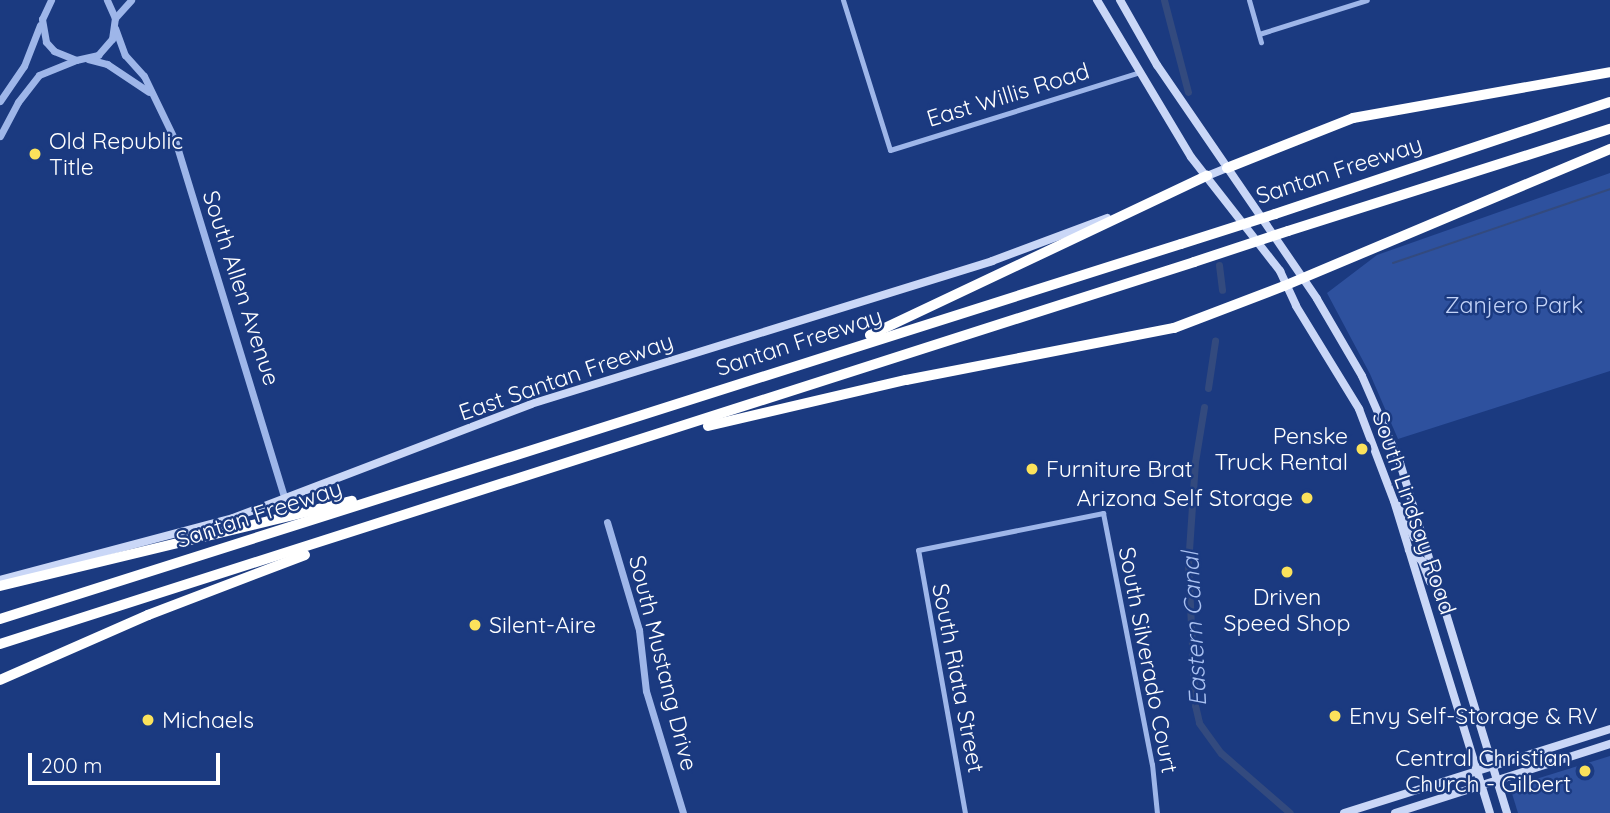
<!DOCTYPE html>
<html>
<head>
<meta charset="utf-8">
<style>
  body { margin:0 }
  #map { position:relative; width:1610px; height:813px; overflow:hidden; background:#1b3a80; font-family:Quicksand,sans-serif }
  div>[style] { position:absolute }
  [style*='--x'] { left:calc(var(--x)*1px); top:calc(var(--y)*1px); width:calc(var(--w)*1px); rotate:calc(var(--a)*1deg) }
  .green>* { inset:0; background:#2e519e }
  .stream>* { height:2px; margin:-1px; padding:0 1px; transform-origin:1px; border-radius:1px; background:#334a7e }
  .canal>* { height:7px; margin:-3.5px; padding:0 3.5px; transform-origin:3.5px; border-radius:3.5px; background:#334a7e }
  .minor>* { height:5px; margin:-2.5px; padding:0 2.5px; transform-origin:2.5px; border-radius:2.5px; background:#9eb6e9 }
  .tertiary>* { height:7px; margin:-3.5px; padding:0 3.5px; transform-origin:3.5px; border-radius:3.5px; background:#9eb6e9 }
  .secondary>* { height:8px; margin:-4px; padding:0 4px; transform-origin:4px; border-radius:4px; background:#cad7f7 }
  .motorway>* { height:10px; margin:-5px; padding:0 5px; transform-origin:5px; border-radius:5px; background:#fff }
  .motorway-bridge>* { height:10px; margin:-5px; padding:0 5px; transform-origin:5px; border-radius:5px; background:#fff }
  .dots>* { width:19px; height:19px; translate:-50% -50%; box-sizing:border-box; border:4px solid #1b3a80; border-radius:50% }
  span { translate:-50% -50%; white-space:nowrap; text-align:center; line-height:1.15; -webkit-text-stroke:5px #1b3a80; paint-order:stroke }
  .street-label { font-size:23px; color:#fff }
  .poi-label { font-size:23px; color:#fff }
  .left { translate:0 -50%; text-align:left }
  .right { translate:-100% -50%; text-align:right }
  .park-label { font-size:23px; color:#c3d3f7 }
  .water-label { font-size:24px; color:#aac1f1; font-style:italic }
  .scale { position:absolute; left:28px; top:753px; width:192px; height:32px; box-sizing:border-box; border:4px solid #fff; border-top:0; padding-left:9px; font-size:21px; line-height:24px; white-space:nowrap; color:#fff; -webkit-text-stroke:5px #1b3a80; paint-order:stroke }
</style>
</head>
<body>
<div id="map">
  <div class="green">
    <div style="clip-path:polygon(1610px 173px,1610px 371px,1398px 439px,1370px 374px,1327px 293px,1377px 255px)"></div>
    <div style="clip-path:polygon(1610px 756px,1610px 813px,1518px 813px,1510px 787px)"></div>
  </div>
  <div class="stream">
    <div style="--x:1393;--y:263;--w:229;--a:-18.8"></div>
  </div>
  <div class="canal">
    <div style="--x:1164;--y:0;--w:95;--a:75.4"></div>
    <div style="--x:1219;--y:265;--w:25;--a:83"></div>
    <div style="--x:1208;--y:388;--w:48;--a:-81.5"></div>
    <div style="--x:1204;--y:407;--w:56;--a:99.3"></div>
    <div style="--x:1195;--y:462;--w:102;--a:93.9"></div>
    <div style="--x:1188;--y:564;--w:141;--a:87.2"></div>
    <div style="--x:1195;--y:705;--w:18;--a:77"></div>
    <div style="--x:1199;--y:723;--w:37;--a:54"></div>
    <div style="--x:1221;--y:753;--w:91;--a:41"></div>
  </div>
  <div class="minor">
    <div style="--x:843;--y:0;--w:157;--a:72.6"></div>
    <div style="--x:890;--y:150;--w:259;--a:-17.3"></div>
    <div style="--x:1249;--y:0;--w:44;--a:74.1"></div>
    <div style="--x:1259;--y:34;--w:113;--a:-17.5"></div>
    <div style="--x:965;--y:813;--w:267;--a:-100.1"></div>
    <div style="--x:918;--y:550;--w:189;--a:-11.3"></div>
    <div style="--x:1103;--y:513;--w:256;--a:79"></div>
    <div style="--x:1152;--y:764;--w:49;--a:84.2"></div>
  </div>
  <div class="tertiary">
    <div style="--x:51;--y:0;--w:21;--a:115"></div>
    <div style="--x:42;--y:19;--w:23;--a:80"></div>
    <div style="--x:46;--y:42;--w:12;--a:48"></div>
    <div style="--x:54;--y:51;--w:24;--a:22"></div>
    <div style="--x:76;--y:60;--w:23;--a:-13"></div>
    <div style="--x:98;--y:55;--w:21;--a:-49"></div>
    <div style="--x:112;--y:39;--w:21;--a:-82"></div>
    <div style="--x:115;--y:18;--w:20;--a:-114"></div>
    <div style="--x:115;--y:18;--w:24;--a:-48"></div>
    <div style="--x:115;--y:28;--w:29;--a:70"></div>
    <div style="--x:125;--y:55;--w:28;--a:48"></div>
    <div style="--x:144;--y:76;--w:71;--a:64.2"></div>
    <div style="--x:175;--y:140;--w:376;--a:73"></div>
    <div style="--x:88;--y:59;--w:20;--a:15"></div>
    <div style="--x:107;--y:64;--w:50;--a:33.7"></div>
    <div style="--x:0;--y:101;--w:42;--a:-55.6"></div>
    <div style="--x:24;--y:66;--w:44;--a:-68.7"></div>
    <div style="--x:0;--y:136;--w:38;--a:-62"></div>
    <div style="--x:18;--y:102;--w:34;--a:-52"></div>
    <div style="--x:39;--y:75;--w:38;--a:-22"></div>
    <div style="--x:607;--y:522;--w:113;--a:73.5"></div>
    <div style="--x:639;--y:630;--w:61;--a:83.5"></div>
    <div style="--x:646;--y:691;--w:127;--a:73.1"></div>
  </div>
  <div class="secondary">
    <div style="--x:1097;--y:0;--w:183;--a:59.1"></div>
    <div style="--x:1191;--y:157;--w:145;--a:52"></div>
    <div style="--x:1280;--y:271;--w:38;--a:65"></div>
    <div style="--x:1296;--y:306;--w:121;--a:58.5"></div>
    <div style="--x:1359;--y:409;--w:98;--a:69.2"></div>
    <div style="--x:1394;--y:501;--w:326;--a:72.9"></div>
    <div style="--x:1120;--y:0;--w:75;--a:60.4"></div>
    <div style="--x:1157;--y:65;--w:283;--a:55.6"></div>
    <div style="--x:1317;--y:299;--w:89;--a:59.7"></div>
    <div style="--x:1362;--y:376;--w:95;--a:66.4"></div>
    <div style="--x:1400;--y:463;--w:366;--a:73"></div>
    <div style="--x:1207;--y:176;--w:22;--a:-22"></div>
    <div style="--x:1398;--y:506;--w:35;--a:63"></div>
    <div style="--x:1414;--y:537;--w:13;--a:39"></div>
    <div style="--x:1409;--y:550;--w:17;--a:40"></div>
    <div style="--x:1422;--y:561;--w:22;--a:69"></div>
    <div style="--x:0;--y:580;--w:241;--a:-14.9"></div>
    <div style="--x:233;--y:518;--w:319;--a:-20.9"></div>
    <div style="--x:531;--y:404;--w:483;--a:-17.2"></div>
    <div style="--x:992;--y:261;--w:123;--a:-20.5"></div>
    <div style="--x:1344;--y:813;--w:279;--a:-17.5"></div>
    <div style="--x:1395;--y:813;--w:226;--a:-17.8"></div>
  </div>
  <div class="motorway">
    <div style="--x:1227;--y:168;--w:136;--a:-21.6"></div>
    <div style="--x:1353;--y:118;--w:261;--a:-10.1"></div>
    <div style="--x:1275;--y:214;--w:353;--a:-18.5"></div>
    <div style="--x:1288;--y:231;--w:338;--a:-17.6"></div>
    <div style="--x:870;--y:335;--w:373;--a:-25.3"></div>
    <div style="--x:708;--y:426;--w:203;--a:-13.1"></div>
    <div style="--x:906;--y:380;--w:273;--a:-11"></div>
    <div style="--x:1174;--y:328;--w:118;--a:-20.9"></div>
    <div style="--x:1284;--y:286;--w:354;--a:-22.8"></div>
    <div style="--x:0;--y:586;--w:362;--a:-13.6"></div>
    <div style="--x:0;--y:619;--w:1239;--a:-17.62"></div>
    <div style="--x:0;--y:644;--w:1254;--a:-17.74"></div>
    <div style="--x:0;--y:680;--w:162;--a:-23.7"></div>
    <div style="--x:148;--y:615;--w:168;--a:-20.9"></div>
  </div>
  <div class="motorway-bridge">
    <div style="--x:1181;--y:244;--w:99;--a:-17.7"></div>
    <div style="--x:1194;--y:262;--w:99;--a:-18.3"></div>
  </div>
  <div class="dots">
    <div style="left:35px;top:154px;background:#fbe25b"></div>
    <div style="left:1362px;top:449px;background:#fbe25b"></div>
    <div style="left:1032px;top:469px;background:#fbe25b"></div>
    <div style="left:1307px;top:498px;background:#fbe25b"></div>
    <div style="left:1287px;top:572px;background:#fbe25b"></div>
    <div style="left:475px;top:625px;background:#fbe25b"></div>
    <div style="left:1335px;top:716px;background:#fbe25b"></div>
    <div style="left:148px;top:720px;background:#fbe25b"></div>
    <div style="left:1585px;top:771px;background:#fbe25b"></div>
  </div>
  <div class="street-label">
    <span style="left:1008px;top:95px;rotate:-17deg">East Willis Road</span>
    <span style="left:1339px;top:170px;rotate:-18deg">Santan Freeway</span>
    <span style="left:241px;top:288px;rotate:72deg">South Allen Avenue</span>
    <span style="left:799px;top:342px;rotate:-18deg">Santan Freeway</span>
    <span style="left:566px;top:377px;rotate:-19deg">East Santan Freeway</span>
    <span style="left:1414px;top:513px;rotate:71deg">South Lindsay Road</span>
    <span style="left:259px;top:514px;rotate:-18deg">Santan Freeway</span>
    <span style="left:1148px;top:660px;rotate:79deg">South Silverado Court</span>
    <span style="left:663px;top:663px;rotate:76deg">South Mustang Drive</span>
    <span style="left:958px;top:678px;rotate:79deg">South Riata Street</span>
  </div>
  <div class="poi-label">
    <span class="left" style="left:49px;top:154px">Old Republic<br>Title</span>
    <span class="right" style="left:1348px;top:449px">Penske<br>Truck Rental</span>
    <span class="left" style="left:1046px;top:469px">Furniture Brat</span>
    <span class="right" style="left:1293px;top:498px">Arizona Self Storage</span>
    <span style="left:1287px;top:610px">Driven<br>Speed Shop</span>
    <span class="left" style="left:489px;top:625px">Silent-Aire</span>
    <span class="left" style="left:1349px;top:716px">Envy Self-Storage &amp; RV</span>
    <span class="left" style="left:162px;top:720px">Michaels</span>
    <span class="right" style="left:1571px;top:771px">Central Christian<br>Church - Gilbert</span>
  </div>
  <div class="park-label">
    <span style="left:1514px;top:305px">Zanjero Park</span>
  </div>
  <div class="water-label">
    <span style="left:1194px;top:629px;rotate:-93deg">Eastern Canal</span>
  </div>
  <div class="scale">200 m</div>
</div>
</body>
</html>
